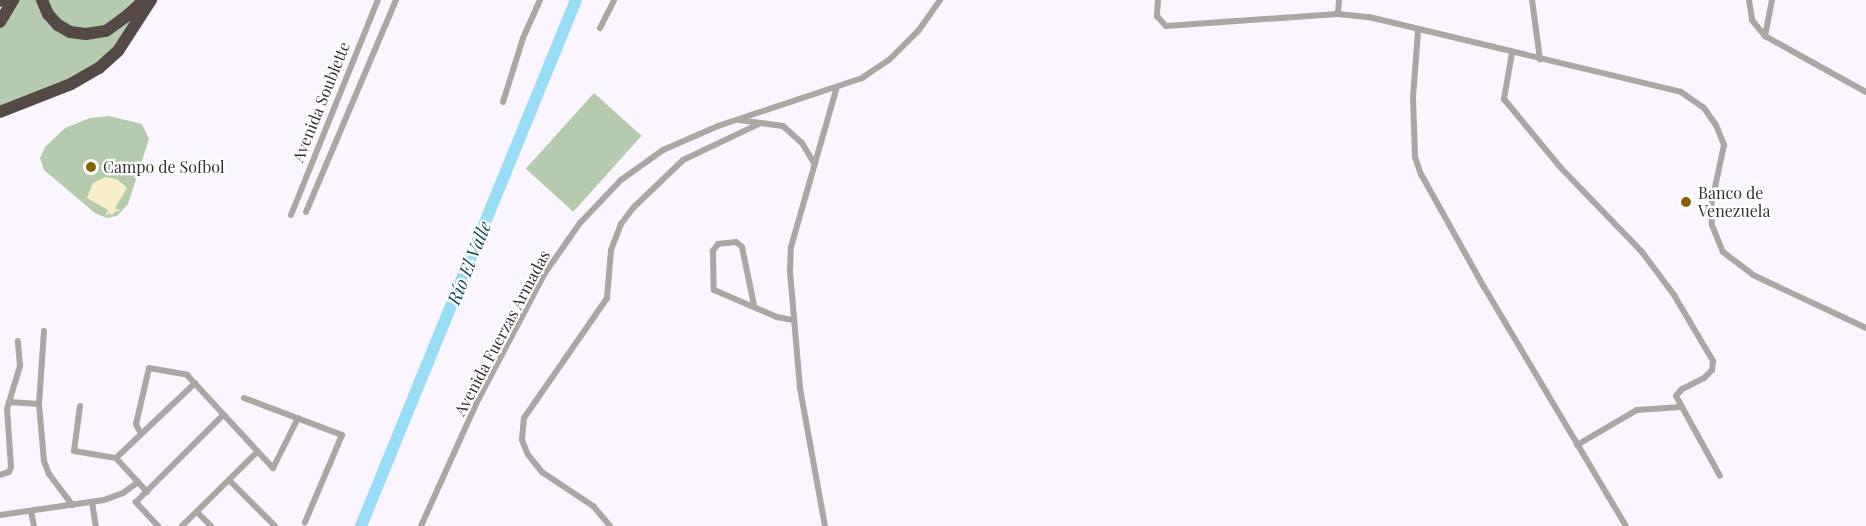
<!DOCTYPE html>
<html>
<head>
<meta charset="utf-8">
<style>
  body { margin:0 }
  #map { position:relative; width:1866px; height:526px; overflow:hidden; background:#fbf5ff; font-family:"Playfair Display",serif }
  div>[style] { position:absolute }
  [style*='--x'] { left:calc(var(--x)*1px); top:calc(var(--y)*1px); width:calc(var(--w)*1px); rotate:calc(var(--a)*1deg) }
  .green>* { inset:0; background:#b5cbae; transform-origin:0 0 }
  .sand>* { inset:0; background:#f8eec9 }
  .river>* { height:12px; margin:-6px; padding:0 6px; transform-origin:6px; border-radius:6px; background:#98dcf5 }
  .minor>* { height:6px; margin:-3px; padding:0 3px; transform-origin:3px; border-radius:3px; background:#aba5a3 }
  .motorway>* { height:12px; margin:-6px; padding:0 6px; transform-origin:6px; border-radius:6px; background:#554946 }
  .dots>* { width:16px; height:16px; translate:-50% -50%; box-sizing:border-box; border:3px solid #fff; border-radius:50% }
  span { translate:-50% -50%; white-space:nowrap; text-align:center; line-height:1.15; -webkit-text-stroke:4.5px #fff; paint-order:stroke }
  .street-label { font-size:16px; color:#343135 }
  .poi-label { font-size:16px; color:#343135 }
  .left { translate:0 -50%; text-align:left }
  .water-label { font-size:18px; color:#10495b; font-style:italic }
</style>
</head>
<body>
<div id="map">
  <div class="green">
    <div style="clip-path:polygon(13px 0,151px 0,111px 59px,0 112px,0 22px)"></div>
    <div style="left:594px;top:93px;width:64px;height:102px;rotate:42deg"></div>
    <div style="clip-path:polygon(109px 116px,142px 124px,149px 139px,128px 204px,117px 216px,107px 218px,95px 213px,44px 170px,40px 158px,45px 147px,65px 128px,90px 118px)"></div>
  </div>
  <div class="sand">
    <div style="clip-path:polygon(105px 177px,117px 179px,127px 188px,115px 208px,121px 211px,116px 211px,112px 215px,109px 213px,105px 216px,108px 210px,87px 198px,93px 183px)"></div>
  </div>
  <div class="river">
    <div style="--x:361;--y:526;--w:568;--a:-67.77"></div>
  </div>
  <div class="minor">
    <div style="--x:1158;--y:0;--w:16;--a:94"></div>
    <div style="--x:1157;--y:16;--w:13;--a:48"></div>
    <div style="--x:1166;--y:26;--w:172;--a:-4"></div>
    <div style="--x:1338;--y:14;--w:31;--a:6"></div>
    <div style="--x:1369;--y:17;--w:321;--a:13.5"></div>
    <div style="--x:1681;--y:92;--w:28;--a:35"></div>
    <div style="--x:1704;--y:108;--w:21;--a:55"></div>
    <div style="--x:1716;--y:125;--w:22;--a:68"></div>
    <div style="--x:1724;--y:145;--w:62;--a:102"></div>
    <div style="--x:1711;--y:206;--w:19;--a:87"></div>
    <div style="--x:1712;--y:225;--w:29;--a:68"></div>
    <div style="--x:1723;--y:252;--w:38;--a:37"></div>
    <div style="--x:1753;--y:275;--w:125;--a:25.1"></div>
    <div style="--x:1532;--y:0;--w:60;--a:82.3"></div>
    <div style="--x:1749;--y:0;--w:20;--a:81"></div>
    <div style="--x:1752;--y:20;--w:21;--a:51"></div>
    <div style="--x:1765;--y:36;--w:115;--a:29"></div>
    <div style="--x:1338;--y:14;--w:14;--a:-86"></div>
    <div style="--x:600;--y:28;--w:31;--a:-63"></div>
    <div style="--x:1418;--y:31;--w:66;--a:94.3"></div>
    <div style="--x:1413;--y:97;--w:60;--a:88.1"></div>
    <div style="--x:1415;--y:157;--w:18;--a:71"></div>
    <div style="--x:1421;--y:174;--w:129;--a:60.9"></div>
    <div style="--x:1484;--y:287;--w:278;--a:59.3"></div>
    <div style="--x:1765;--y:36;--w:37;--a:-79"></div>
    <div style="--x:1512;--y:53;--w:47;--a:99.9"></div>
    <div style="--x:1504;--y:99;--w:88;--a:50.5"></div>
    <div style="--x:1560;--y:167;--w:118;--a:46"></div>
    <div style="--x:1642;--y:252;--w:54;--a:53.3"></div>
    <div style="--x:1674;--y:295;--w:77;--a:59.4"></div>
    <div style="--x:1713;--y:361;--w:9;--a:96"></div>
    <div style="--x:1712;--y:370;--w:11;--a:135"></div>
    <div style="--x:1704;--y:378;--w:25;--a:153"></div>
    <div style="--x:1682;--y:389;--w:9;--a:131"></div>
    <div style="--x:1676;--y:396;--w:91;--a:61.2"></div>
    <div style="--x:503;--y:102;--w:67;--a:-72.6"></div>
    <div style="--x:523;--y:38;--w:42;--a:-65.9"></div>
    <div style="--x:739;--y:120;--w:44;--a:7.8"></div>
    <div style="--x:783;--y:126;--w:25;--a:42"></div>
    <div style="--x:802;--y:143;--w:23;--a:59"></div>
    <div style="--x:306;--y:212;--w:230;--a:-67"></div>
    <div style="--x:291;--y:215;--w:232;--a:-68"></div>
    <div style="--x:754;--y:305;--w:59;--a:-101.7"></div>
    <div style="--x:742;--y:247;--w:8;--a:-140"></div>
    <div style="--x:736;--y:242;--w:18;--a:174"></div>
    <div style="--x:718;--y:244;--w:9;--a:126"></div>
    <div style="--x:713;--y:251;--w:39;--a:89"></div>
    <div style="--x:714;--y:290;--w:69;--a:23.2"></div>
    <div style="--x:777;--y:317;--w:15;--a:11"></div>
    <div style="--x:44;--y:331;--w:73;--a:93.9"></div>
    <div style="--x:39;--y:404;--w:57;--a:85"></div>
    <div style="--x:44;--y:461;--w:14;--a:69"></div>
    <div style="--x:49;--y:474;--w:39;--a:53"></div>
    <div style="--x:244;--y:398;--w:105;--a:20.7"></div>
    <div style="--x:342;--y:435;--w:95;--a:113"></div>
    <div style="--x:9;--y:402;--w:30;--a:4"></div>
    <div style="--x:80;--y:406;--w:45;--a:97.6"></div>
    <div style="--x:74;--y:451;--w:43;--a:9.5"></div>
    <div style="--x:116;--y:458;--w:46;--a:47.6"></div>
    <div style="--x:141;--y:434;--w:11;--a:-117"></div>
    <div style="--x:136;--y:424;--w:57;--a:-76.9"></div>
    <div style="--x:149;--y:368;--w:39;--a:10"></div>
    <div style="--x:187;--y:375;--w:127;--a:47.2"></div>
    <div style="--x:273;--y:468;--w:56;--a:-63.4"></div>
    <div style="--x:1577;--y:445;--w:69;--a:-30.3"></div>
    <div style="--x:1637;--y:410;--w:44;--a:-3.9"></div>
    <div style="--x:116;--y:458;--w:109;--a:-43.5"></div>
    <div style="--x:0;--y:475;--w:9;--a:-18"></div>
    <div style="--x:9;--y:472;--w:5;--a:-68"></div>
    <div style="--x:11;--y:467;--w:58;--a:-93.9"></div>
    <div style="--x:7;--y:409;--w:45;--a:-73.2"></div>
    <div style="--x:20;--y:366;--w:25;--a:-95"></div>
    <div style="--x:229;--y:480;--w:65;--a:45"></div>
    <div style="--x:92;--y:502;--w:24;--a:81"></div>
    <div style="--x:31;--y:511;--w:15;--a:79"></div>
    <div style="--x:197;--y:512;--w:20;--a:45"></div>
    <div style="--x:0;--y:515;--w:105;--a:-8.2"></div>
    <div style="--x:104;--y:500;--w:20;--a:-20"></div>
    <div style="--x:123;--y:493;--w:19;--a:-36"></div>
    <div style="--x:158;--y:526;--w:33;--a:-133"></div>
    <div style="--x:136;--y:502;--w:123;--a:-45"></div>
    <div style="--x:182;--y:526;--w:105;--a:-44.6"></div>
    <div style="--x:421;--y:526;--w:138;--a:-65.7"></div>
    <div style="--x:478;--y:400;--w:144;--a:-62.2"></div>
    <div style="--x:545;--y:273;--w:61;--a:-55"></div>
    <div style="--x:580;--y:223;--w:59;--a:-46.4"></div>
    <div style="--x:621;--y:180;--w:52;--a:-35.5"></div>
    <div style="--x:663;--y:150;--w:60;--a:-23.6"></div>
    <div style="--x:718;--y:126;--w:152;--a:-18.4"></div>
    <div style="--x:862;--y:78;--w:32;--a:-34"></div>
    <div style="--x:889;--y:60;--w:42;--a:-45"></div>
    <div style="--x:919;--y:30;--w:37;--a:-55"></div>
    <div style="--x:610;--y:526;--w:26;--a:-130"></div>
    <div style="--x:593;--y:506;--w:61;--a:-146.3"></div>
    <div style="--x:542;--y:472;--w:22;--a:-129"></div>
    <div style="--x:528;--y:455;--w:16;--a:-112"></div>
    <div style="--x:522;--y:440;--w:22;--a:-85"></div>
    <div style="--x:524;--y:418;--w:146;--a:-55.3"></div>
    <div style="--x:607;--y:298;--w:48;--a:-85.2"></div>
    <div style="--x:611;--y:250;--w:28;--a:-69"></div>
    <div style="--x:621;--y:224;--w:20;--a:-53"></div>
    <div style="--x:633;--y:208;--w:69;--a:-43.8"></div>
    <div style="--x:683;--y:160;--w:86;--a:-25.4"></div>
    <div style="--x:825;--y:526;--w:140;--a:-100.3"></div>
    <div style="--x:800;--y:388;--w:117;--a:-94.9"></div>
    <div style="--x:790;--y:271;--w:24;--a:-88"></div>
    <div style="--x:791;--y:247;--w:166;--a:-74"></div>
  </div>
  <div class="motorway">
    <div style="--x:42;--y:0;--w:15;--a:67"></div>
    <div style="--x:48;--y:14;--w:15;--a:48"></div>
    <div style="--x:58;--y:25;--w:14;--a:30"></div>
    <div style="--x:70;--y:32;--w:16;--a:7"></div>
    <div style="--x:86;--y:34;--w:20;--a:-9"></div>
    <div style="--x:106;--y:31;--w:27;--a:-36"></div>
    <div style="--x:128;--y:15;--w:22;--a:-43"></div>
    <div style="--x:0;--y:1;--w:1;--a:-90"></div>
    <div style="--x:0;--y:22;--w:26;--a:-59"></div>
    <div style="--x:0;--y:112;--w:76;--a:-21.5"></div>
    <div style="--x:71;--y:84;--w:32;--a:-30"></div>
    <div style="--x:99;--y:68;--w:25;--a:-42"></div>
    <div style="--x:118;--y:51;--w:61;--a:-57.1"></div>
  </div>
  <div class="dots">
    <div style="left:91px;top:167px;background:#886100"></div>
    <div style="left:1686px;top:202px;background:#886100"></div>
  </div>
  <div class="street-label">
    <span style="left:321px;top:102px;rotate:-68deg">Avenida Soublette</span>
    <span style="left:502px;top:333px;rotate:-62deg">Avenida Fuerzas Armadas</span>
  </div>
  <div class="poi-label">
    <span class="left" style="left:103px;top:167px">Campo de Sofbol</span>
    <span class="left" style="left:1698px;top:202px">Banco de<br>Venezuela</span>
  </div>
  <div class="water-label">
    <span style="left:469px;top:263px;rotate:-68deg">Río El Valle</span>
  </div>
</div>
</body>
</html>
